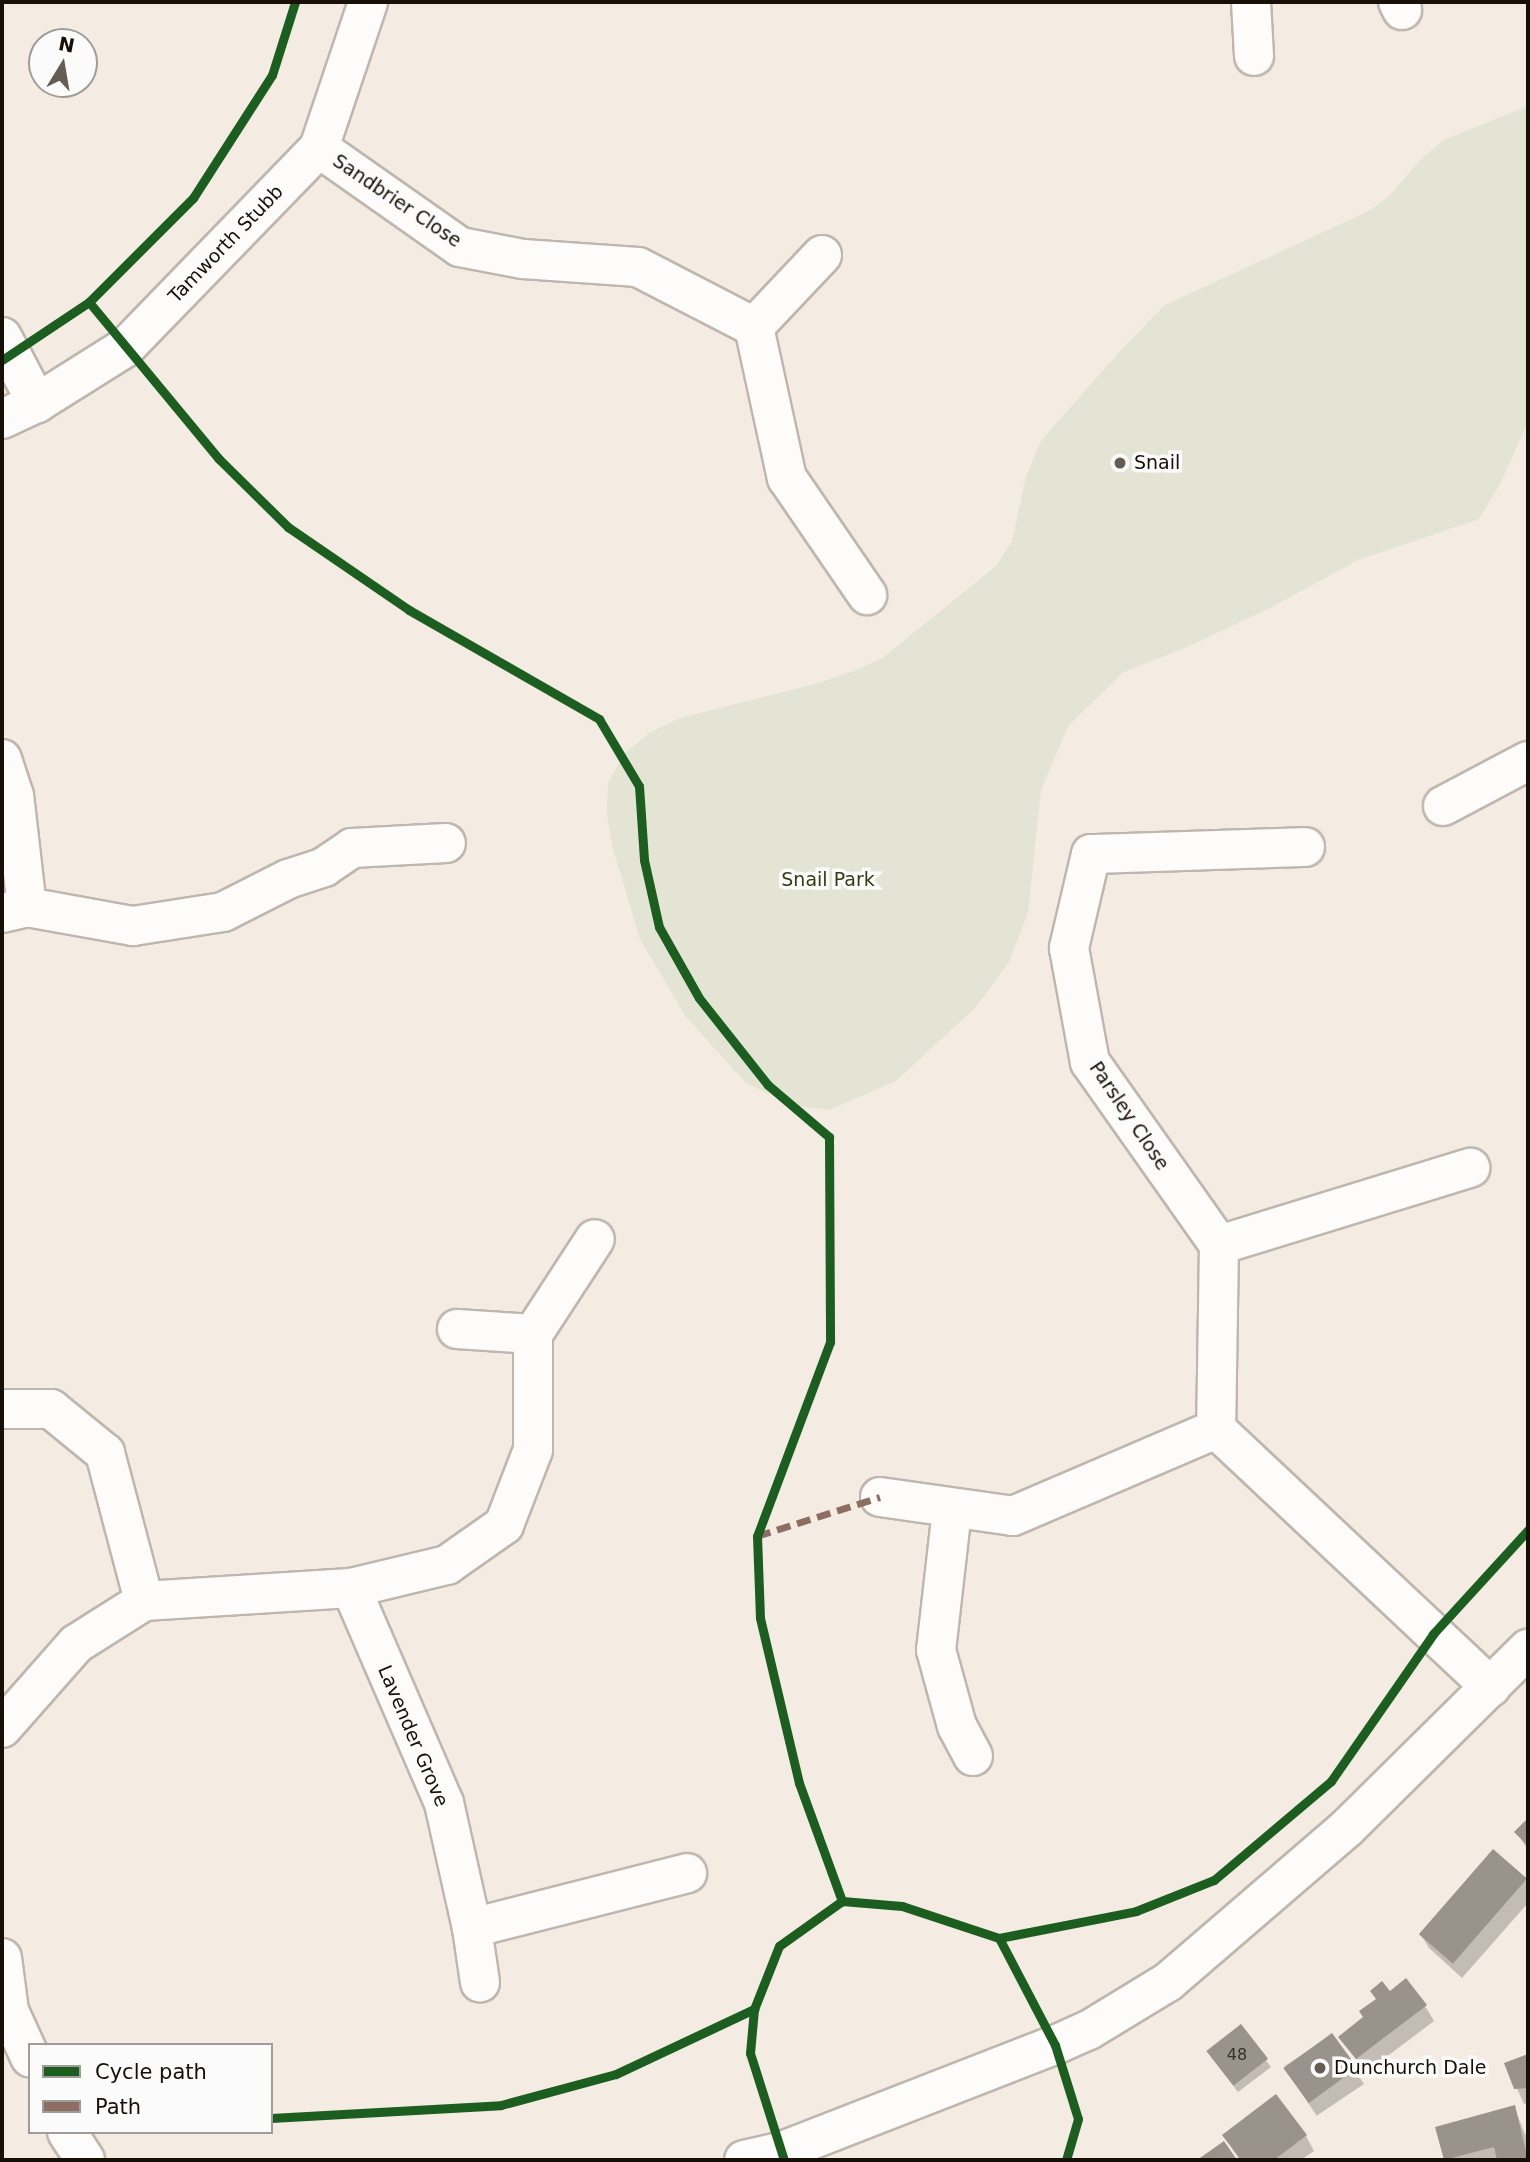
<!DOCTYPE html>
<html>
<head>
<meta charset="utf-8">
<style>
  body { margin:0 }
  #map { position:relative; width:1530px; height:2162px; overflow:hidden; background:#f4ebe2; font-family:"DejaVu Sans",sans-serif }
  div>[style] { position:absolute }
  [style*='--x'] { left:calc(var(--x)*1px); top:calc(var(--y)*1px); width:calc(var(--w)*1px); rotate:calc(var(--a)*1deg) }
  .green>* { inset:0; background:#e4e4d4 }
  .shadow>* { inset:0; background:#0003; transform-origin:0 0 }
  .building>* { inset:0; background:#9a938b; transform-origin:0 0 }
  .roads { filter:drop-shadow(2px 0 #bfb6ae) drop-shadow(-2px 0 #bfb6ae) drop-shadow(0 2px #bfb6ae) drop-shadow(0 -2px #bfb6ae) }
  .minor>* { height:38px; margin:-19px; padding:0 19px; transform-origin:19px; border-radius:19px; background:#fdfcfb }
  .tertiary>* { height:38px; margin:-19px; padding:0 19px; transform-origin:19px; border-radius:19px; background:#fdfcfb }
  .quiet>* { height:7px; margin-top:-3.5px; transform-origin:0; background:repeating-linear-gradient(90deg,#8d6e63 0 14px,transparent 0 21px) }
  .cycleway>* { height:9px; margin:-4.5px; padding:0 4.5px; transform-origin:4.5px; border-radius:4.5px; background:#1b5e20 }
  .dots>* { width:19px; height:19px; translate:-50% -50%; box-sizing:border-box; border:4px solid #fbfbfb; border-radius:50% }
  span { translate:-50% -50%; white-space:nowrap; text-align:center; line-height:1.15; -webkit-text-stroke:7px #fbfbfb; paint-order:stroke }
  .number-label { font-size:16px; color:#383027 }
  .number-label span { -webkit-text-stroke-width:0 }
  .street-label { font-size:19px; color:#180f06 }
  .poi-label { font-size:19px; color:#180f06 }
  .left { translate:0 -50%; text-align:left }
  .park-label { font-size:19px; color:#313e0f }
  .frame { position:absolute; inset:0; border:4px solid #180f06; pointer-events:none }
  .legend { position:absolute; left:28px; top:2043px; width:245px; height:91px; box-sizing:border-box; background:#fbfbfb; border:2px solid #a09d99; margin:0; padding:9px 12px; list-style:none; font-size:21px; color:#180f06 }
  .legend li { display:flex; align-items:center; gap:14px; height:35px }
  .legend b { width:35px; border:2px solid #a09d99 }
  .north { position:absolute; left:28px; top:28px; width:70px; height:70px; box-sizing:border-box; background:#fbfbfb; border:2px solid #a09d99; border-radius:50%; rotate:11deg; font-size:19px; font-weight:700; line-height:28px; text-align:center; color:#180f06 }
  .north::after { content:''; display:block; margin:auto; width:24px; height:32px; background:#655c53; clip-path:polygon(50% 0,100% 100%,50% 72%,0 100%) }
</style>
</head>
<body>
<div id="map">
  <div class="green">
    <div style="clip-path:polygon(1528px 106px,1528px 422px,1501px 482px,1479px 519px,1358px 560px,1270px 608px,1187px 647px,1124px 672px,1069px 725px,1041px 790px,1028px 913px,1009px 962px,976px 1007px,896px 1081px,829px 1110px,793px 1105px,746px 1083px,686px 1017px,640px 939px,612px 846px,607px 812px,608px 782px,626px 752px,649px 733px,680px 718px,818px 683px,857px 670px,884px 657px,996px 566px,1012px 541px,1026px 477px,1041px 441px,1120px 351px,1165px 305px,1369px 211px,1389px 196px,1422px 158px,1444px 140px)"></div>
  </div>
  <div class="shadow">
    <div style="clip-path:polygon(1528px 1820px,1528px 1850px,1517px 1833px)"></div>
    <div style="clip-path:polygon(1493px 1852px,1526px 1881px,1528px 1903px,1462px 1978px,1429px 1948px,1420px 1933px)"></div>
    <div style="clip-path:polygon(1389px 1994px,1425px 2006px,1434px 2021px,1365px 2073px,1341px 2037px)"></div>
    <div style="clip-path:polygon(1240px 2026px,1271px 2067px,1238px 2092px,1212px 2058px)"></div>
    <div style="left:1331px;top:2035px;width:59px;height:57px;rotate:56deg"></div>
    <div style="clip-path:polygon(1528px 2056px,1528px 2103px,1524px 2104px,1506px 2064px)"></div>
    <div style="clip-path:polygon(1514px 2107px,1528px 2141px,1528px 2160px,1446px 2160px,1437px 2128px)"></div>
    <div style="clip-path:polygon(1224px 2136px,1306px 2136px,1314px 2151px,1301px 2160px,1240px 2160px)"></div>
  </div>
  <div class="building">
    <div style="clip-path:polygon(1528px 1818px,1528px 1846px,1514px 1832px)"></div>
    <div style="left:1493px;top:1849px;width:45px;height:113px;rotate:41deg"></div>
    <div style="clip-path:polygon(1406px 1978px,1427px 2005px,1356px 2059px,1338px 2037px,1363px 2017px,1359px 2011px,1376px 1999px,1370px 1991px,1382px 1981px,1390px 1991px)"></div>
    <div style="left:1241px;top:2024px;width:44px;height:44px;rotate:52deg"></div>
    <div style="left:1332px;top:2033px;width:43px;height:60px;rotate:54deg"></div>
    <div style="clip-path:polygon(1528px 2054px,1528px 2088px,1514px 2089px,1504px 2063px)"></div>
    <div style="clip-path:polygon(1276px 2094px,1307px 2135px,1274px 2160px,1241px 2160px,1222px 2135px)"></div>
    <div style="clip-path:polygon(1515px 2105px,1528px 2160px,1497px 2160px,1494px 2147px,1444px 2160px,1435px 2127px)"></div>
    <div style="clip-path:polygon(1224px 2141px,1237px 2160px,1197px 2160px)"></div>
  </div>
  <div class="roads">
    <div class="minor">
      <div style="--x:1251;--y:2;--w:54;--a:86.8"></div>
      <div style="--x:1398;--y:2;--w:9;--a:63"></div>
      <div style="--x:319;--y:148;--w:172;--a:35.1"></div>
      <div style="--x:460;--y:247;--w:64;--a:10.8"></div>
      <div style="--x:523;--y:259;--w:115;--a:4"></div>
      <div style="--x:638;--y:267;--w:131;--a:27.3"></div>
      <div style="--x:754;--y:327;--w:155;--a:77.7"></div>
      <div style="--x:787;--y:478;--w:142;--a:55.6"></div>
      <div style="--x:754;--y:327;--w:99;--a:-46.6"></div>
      <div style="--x:2;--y:337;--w:75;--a:62.1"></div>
      <div style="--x:2;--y:419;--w:38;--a:-25"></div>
      <div style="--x:37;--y:403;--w:105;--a:-32.2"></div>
      <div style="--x:126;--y:347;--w:277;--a:-45.9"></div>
      <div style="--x:319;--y:148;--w:154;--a:-71.4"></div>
      <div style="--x:2;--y:759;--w:38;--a:72"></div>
      <div style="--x:14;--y:795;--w:113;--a:83.4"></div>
      <div style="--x:1443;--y:806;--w:96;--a:-27.9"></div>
      <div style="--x:1305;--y:847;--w:214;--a:178.1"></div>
      <div style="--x:1091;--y:854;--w:97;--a:103.2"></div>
      <div style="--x:1069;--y:948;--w:116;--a:79.6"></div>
      <div style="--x:1090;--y:1062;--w:224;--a:54.8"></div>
      <div style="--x:1219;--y:1245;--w:184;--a:90.9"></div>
      <div style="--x:1216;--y:1429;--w:377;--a:43.2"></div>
      <div style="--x:2;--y:913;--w:26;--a:-13"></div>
      <div style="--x:27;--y:907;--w:108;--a:10.2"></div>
      <div style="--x:133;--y:926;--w:91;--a:-8.8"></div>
      <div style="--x:223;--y:912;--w:73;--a:-26.9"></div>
      <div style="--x:288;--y:879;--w:38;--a:-18"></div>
      <div style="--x:324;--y:867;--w:34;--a:-34"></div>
      <div style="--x:352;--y:848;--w:94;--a:-3"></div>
      <div style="--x:1219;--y:1245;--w:263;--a:-17.1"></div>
      <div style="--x:457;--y:1329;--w:76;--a:3.8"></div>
      <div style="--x:2;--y:1409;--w:49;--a:0"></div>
      <div style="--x:51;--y:1409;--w:70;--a:39.2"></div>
      <div style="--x:105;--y:1453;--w:153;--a:75.2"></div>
      <div style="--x:880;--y:1497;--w:134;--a:8.1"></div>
      <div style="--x:1013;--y:1516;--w:221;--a:-23.2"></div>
      <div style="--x:952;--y:1510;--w:141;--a:96.5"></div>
      <div style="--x:936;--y:1650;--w:79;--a:74.6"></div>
      <div style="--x:957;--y:1726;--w:34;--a:62"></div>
      <div style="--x:351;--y:1588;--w:234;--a:66.6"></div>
      <div style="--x:444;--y:1803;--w:128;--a:77.4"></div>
      <div style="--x:472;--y:1928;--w:55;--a:81.6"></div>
      <div style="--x:2;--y:1728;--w:112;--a:-48.6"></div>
      <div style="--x:76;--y:1644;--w:80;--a:-32.3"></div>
      <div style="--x:144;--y:1601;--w:207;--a:-3.6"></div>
      <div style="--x:351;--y:1588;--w:99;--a:-13.5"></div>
      <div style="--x:447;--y:1565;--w:70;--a:-35.1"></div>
      <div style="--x:504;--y:1525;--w:80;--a:-68.9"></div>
      <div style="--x:533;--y:1450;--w:116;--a:-90"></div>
      <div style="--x:533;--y:1334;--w:113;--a:-56.9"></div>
      <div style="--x:472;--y:1928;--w:222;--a:-14.3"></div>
      <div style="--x:2;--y:1958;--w:53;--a:82.5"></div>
      <div style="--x:9;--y:2011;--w:51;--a:65.5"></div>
      <div style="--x:67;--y:2132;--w:33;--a:57"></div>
    </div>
    <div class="tertiary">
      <div style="--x:744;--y:2160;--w:37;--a:-13"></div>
      <div style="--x:780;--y:2152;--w:295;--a:-21.3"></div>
      <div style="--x:1055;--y:2045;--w:37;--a:-24"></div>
      <div style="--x:1089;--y:2030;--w:92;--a:-31.3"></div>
      <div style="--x:1168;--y:1982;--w:236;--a:-40.7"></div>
      <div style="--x:1347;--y:1828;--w:255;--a:-44.7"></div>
    </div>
  </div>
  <div class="quiet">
    <div style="--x:757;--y:1536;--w:129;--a:-17.6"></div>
  </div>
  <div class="cycleway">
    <div style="--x:89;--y:302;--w:204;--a:50.4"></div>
    <div style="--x:219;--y:459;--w:97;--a:44.6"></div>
    <div style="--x:288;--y:527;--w:147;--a:34.4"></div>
    <div style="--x:409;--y:610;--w:219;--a:29.8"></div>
    <div style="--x:599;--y:719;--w:78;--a:59.2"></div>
    <div style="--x:639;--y:786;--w:74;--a:86.1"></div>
    <div style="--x:644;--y:860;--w:69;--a:77.4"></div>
    <div style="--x:659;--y:927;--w:81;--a:60.6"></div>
    <div style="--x:699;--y:998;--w:111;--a:51.6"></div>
    <div style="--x:768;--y:1085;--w:80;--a:40.4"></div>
    <div style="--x:829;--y:1137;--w:205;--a:89.7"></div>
    <div style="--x:830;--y:1342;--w:207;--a:110.6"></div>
    <div style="--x:757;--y:1536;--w:82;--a:87.9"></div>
    <div style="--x:760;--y:1618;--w:170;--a:76.7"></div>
    <div style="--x:799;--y:1783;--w:126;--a:70"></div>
    <div style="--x:842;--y:1901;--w:77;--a:144.5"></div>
    <div style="--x:779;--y:1946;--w:68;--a:111.6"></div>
    <div style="--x:754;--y:2009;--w:44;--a:95.2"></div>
    <div style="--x:750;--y:2053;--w:112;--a:72.4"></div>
    <div style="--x:2;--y:360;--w:105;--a:-33.7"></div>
    <div style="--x:89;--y:302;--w:147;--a:-45"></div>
    <div style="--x:193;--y:198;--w:146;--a:-57.3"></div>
    <div style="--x:272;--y:75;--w:77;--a:-72.5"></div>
    <div style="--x:842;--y:1901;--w:60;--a:4.8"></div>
    <div style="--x:902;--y:1906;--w:102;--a:18.3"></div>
    <div style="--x:999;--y:1938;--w:121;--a:62.4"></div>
    <div style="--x:1055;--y:2045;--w:77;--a:72.7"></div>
    <div style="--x:1078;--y:2119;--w:43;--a:106.3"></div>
    <div style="--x:999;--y:1938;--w:140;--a:-11.1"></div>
    <div style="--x:1136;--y:1911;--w:84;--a:-21.7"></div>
    <div style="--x:1214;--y:1880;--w:153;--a:-40.2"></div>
    <div style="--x:1331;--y:1781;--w:179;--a:-55.2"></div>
    <div style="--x:1433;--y:1634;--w:141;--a:-47.6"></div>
    <div style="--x:271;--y:2118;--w:230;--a:-3.2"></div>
    <div style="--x:501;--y:2105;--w:119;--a:-15.1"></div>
    <div style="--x:616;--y:2074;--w:153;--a:-25.2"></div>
  </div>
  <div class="dots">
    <div style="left:1120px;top:463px;background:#655c53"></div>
    <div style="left:1320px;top:2068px;background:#655c53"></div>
  </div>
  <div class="number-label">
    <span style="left:1237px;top:2055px">48</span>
  </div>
  <div class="street-label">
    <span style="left:397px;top:201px;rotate:34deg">Sandbrier Close</span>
    <span style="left:226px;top:244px;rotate:-46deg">Tamworth Stubb</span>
    <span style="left:1129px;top:1116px;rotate:56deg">Parsley Close</span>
    <span style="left:413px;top:1736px;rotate:67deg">Lavender Grove</span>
  </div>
  <div class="poi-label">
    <span class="left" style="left:1134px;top:463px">Snail</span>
    <span class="left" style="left:1334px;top:2068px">Dunchurch Dale</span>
  </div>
  <div class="park-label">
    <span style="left:828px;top:880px">Snail Park</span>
  </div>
  <div class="frame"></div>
  <ul class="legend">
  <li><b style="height:9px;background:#1b5e20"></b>Cycle path</li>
  <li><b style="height:9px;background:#8d6e63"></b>Path</li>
  </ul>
  <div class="north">N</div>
</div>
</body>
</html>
